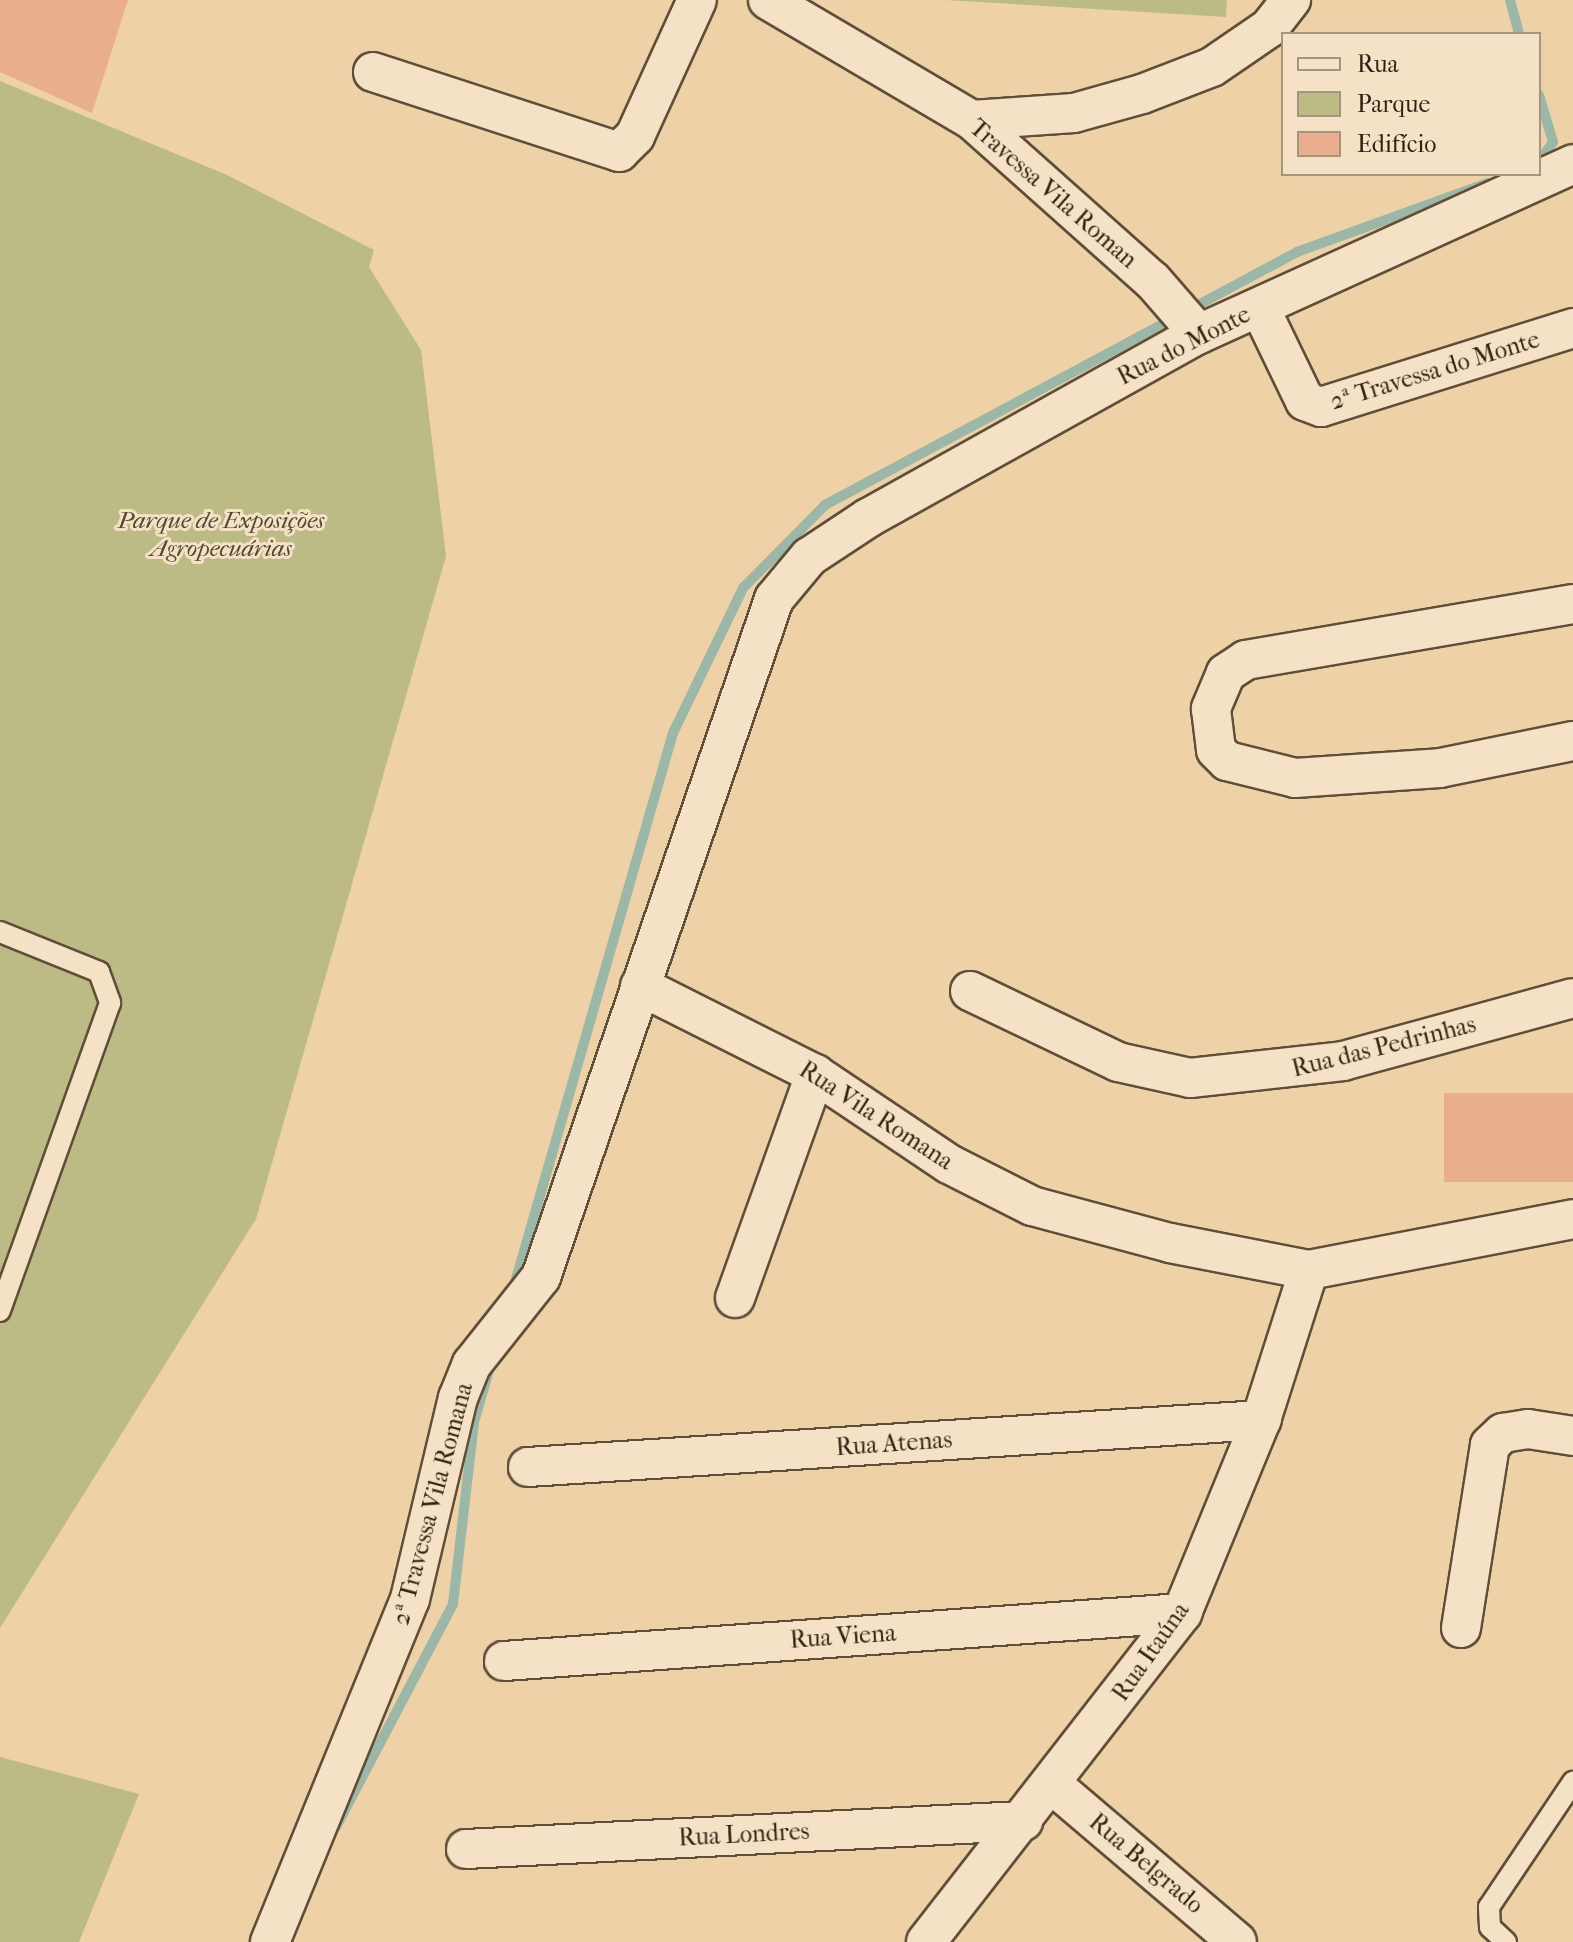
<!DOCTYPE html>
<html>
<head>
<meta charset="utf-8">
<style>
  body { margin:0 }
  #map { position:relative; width:1573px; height:1942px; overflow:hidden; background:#efd1a8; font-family:"IM FELL French Canon",serif }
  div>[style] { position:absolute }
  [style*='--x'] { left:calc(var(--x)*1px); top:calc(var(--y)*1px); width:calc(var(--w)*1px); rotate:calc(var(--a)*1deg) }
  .green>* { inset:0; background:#bcba85 }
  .stream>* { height:10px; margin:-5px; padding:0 5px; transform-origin:5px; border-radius:5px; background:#9ab7a7 }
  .building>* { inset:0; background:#e9ae8e; transform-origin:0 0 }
  .roads { filter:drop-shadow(2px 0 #5f4e38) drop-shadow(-2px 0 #5f4e38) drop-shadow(0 2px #5f4e38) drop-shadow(0 -2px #5f4e38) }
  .service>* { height:20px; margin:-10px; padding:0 10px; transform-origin:10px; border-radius:10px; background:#f5e1c6 }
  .minor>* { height:38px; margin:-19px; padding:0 19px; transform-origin:19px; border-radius:19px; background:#f5e1c6 }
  span { translate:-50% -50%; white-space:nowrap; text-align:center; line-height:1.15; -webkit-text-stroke:6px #f5e1c6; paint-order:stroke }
  .street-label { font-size:24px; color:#2f2213 }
  .park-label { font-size:24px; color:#524830; font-style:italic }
  .legend { position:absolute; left:1281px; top:32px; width:260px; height:144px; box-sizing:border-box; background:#f5e1c6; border:2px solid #a6957e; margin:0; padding:10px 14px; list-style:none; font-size:24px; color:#2f2213 }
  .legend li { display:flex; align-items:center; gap:16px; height:40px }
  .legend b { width:40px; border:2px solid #a6957e }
</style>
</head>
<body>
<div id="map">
  <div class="green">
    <div style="clip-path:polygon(946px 0,1227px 0,1226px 17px)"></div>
    <div style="clip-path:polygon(0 81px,227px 175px,374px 250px,369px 267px,421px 350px,446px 556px,256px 1219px,0 1628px)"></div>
    <div style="clip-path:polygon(0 1757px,139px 1794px,79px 1942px,0 1942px)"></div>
  </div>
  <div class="stream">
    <div style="--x:1510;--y:0;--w:35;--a:75"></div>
    <div style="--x:1539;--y:95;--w:49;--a:73.4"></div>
    <div style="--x:1553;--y:142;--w:24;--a:125"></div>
    <div style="--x:514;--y:1286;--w:575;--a:-73.96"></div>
    <div style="--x:673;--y:733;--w:161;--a:-64.2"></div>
    <div style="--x:743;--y:588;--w:117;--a:-45.3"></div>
    <div style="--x:825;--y:505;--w:536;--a:-28.19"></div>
    <div style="--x:1297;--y:252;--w:203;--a:-19.9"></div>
    <div style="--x:336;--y:1827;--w:252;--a:-62.3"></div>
    <div style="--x:453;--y:1604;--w:183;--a:-83.4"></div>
    <div style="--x:474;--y:1422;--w:61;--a:-73.9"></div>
  </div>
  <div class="building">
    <div style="clip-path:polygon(0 0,128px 0,92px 113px,0 72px)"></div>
    <div style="left:1573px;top:1093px;width:89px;height:129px;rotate:90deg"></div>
  </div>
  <div class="roads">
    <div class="service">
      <div style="--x:0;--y:932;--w:107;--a:22"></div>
      <div style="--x:99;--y:972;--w:33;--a:70"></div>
      <div style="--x:110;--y:1003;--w:327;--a:109.7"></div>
      <div style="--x:1506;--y:1942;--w:22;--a:-137"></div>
      <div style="--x:1490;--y:1927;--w:20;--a:-93"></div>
      <div style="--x:1489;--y:1907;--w:151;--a:-56.1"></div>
    </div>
    <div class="minor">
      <div style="--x:768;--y:0;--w:237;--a:30.5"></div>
      <div style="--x:972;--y:120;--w:242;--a:41.7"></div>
      <div style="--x:1153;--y:281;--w:70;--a:49"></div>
      <div style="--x:373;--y:72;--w:259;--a:18"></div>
      <div style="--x:619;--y:152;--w:23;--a:-45"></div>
      <div style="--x:635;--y:136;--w:149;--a:-65.5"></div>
      <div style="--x:972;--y:120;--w:102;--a:-3.9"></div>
      <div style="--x:1074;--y:113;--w:71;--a:-15.6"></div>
      <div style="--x:1142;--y:94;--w:75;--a:-21.1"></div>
      <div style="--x:1212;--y:67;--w:69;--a:-34.4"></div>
      <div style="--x:1269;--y:28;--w:36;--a:-52"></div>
      <div style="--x:1260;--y:308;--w:103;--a:64.2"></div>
      <div style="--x:1305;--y:401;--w:17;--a:21"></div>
      <div style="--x:1321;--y:407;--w:264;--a:-17.4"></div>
      <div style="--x:1573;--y:604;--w:332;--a:170.3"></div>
      <div style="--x:1246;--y:660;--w:24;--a:147"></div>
      <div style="--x:1226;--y:673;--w:39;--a:113"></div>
      <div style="--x:1211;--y:709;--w:41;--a:83"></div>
      <div style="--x:1216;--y:750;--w:16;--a:45"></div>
      <div style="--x:1227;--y:761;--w:70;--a:14"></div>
      <div style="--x:1295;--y:778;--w:145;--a:-3.9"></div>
      <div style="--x:1440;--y:768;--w:136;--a:-11.5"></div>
      <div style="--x:640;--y:986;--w:196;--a:26.7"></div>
      <div style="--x:815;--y:1074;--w:161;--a:33.9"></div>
      <div style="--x:949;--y:1164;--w:93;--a:26.8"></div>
      <div style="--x:1032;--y:1206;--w:143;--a:15"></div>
      <div style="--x:1170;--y:1243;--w:142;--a:11"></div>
      <div style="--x:1309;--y:1270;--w:269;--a:-10.9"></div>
      <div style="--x:970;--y:991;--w:164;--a:25.6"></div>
      <div style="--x:1118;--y:1062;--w:74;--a:12.5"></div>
      <div style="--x:1190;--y:1078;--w:154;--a:-6.3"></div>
      <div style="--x:1343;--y:1061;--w:238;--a:-15.3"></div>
      <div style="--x:735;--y:1298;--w:238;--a:-70.3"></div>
      <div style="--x:528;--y:1467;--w:735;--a:-3.67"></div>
      <div style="--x:1461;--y:1628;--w:185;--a:-81"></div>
      <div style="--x:1490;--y:1445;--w:18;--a:-43"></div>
      <div style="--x:1503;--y:1433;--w:25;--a:-9"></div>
      <div style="--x:1528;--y:1429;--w:46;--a:8.8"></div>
      <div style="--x:504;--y:1661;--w:680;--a:-4.05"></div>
      <div style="--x:1054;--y:1786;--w:240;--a:40.4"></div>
      <div style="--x:466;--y:1849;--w:558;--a:-2.88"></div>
      <div style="--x:270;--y:1942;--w:370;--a:-67.8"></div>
      <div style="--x:410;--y:1599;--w:207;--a:-76.6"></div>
      <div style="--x:458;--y:1398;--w:37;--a:-68"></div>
      <div style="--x:472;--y:1364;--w:111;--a:-51.6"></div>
      <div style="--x:541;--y:1277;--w:717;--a:-71.03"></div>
      <div style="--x:774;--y:599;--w:55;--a:-50.2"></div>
      <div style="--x:809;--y:557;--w:71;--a:-33.5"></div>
      <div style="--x:868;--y:518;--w:379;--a:-29.1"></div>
      <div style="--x:1199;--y:334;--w:411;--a:-24.4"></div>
      <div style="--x:926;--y:1942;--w:417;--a:-52.1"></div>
      <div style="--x:1182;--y:1613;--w:209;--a:-67.7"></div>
      <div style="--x:1261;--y:1420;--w:157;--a:-72.3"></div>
    </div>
  </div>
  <div class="street-label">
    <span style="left:1053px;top:194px;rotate:41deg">Travessa Vila Roman</span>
    <span style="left:1184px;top:346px;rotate:-27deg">Rua do Monte</span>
    <span style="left:1435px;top:371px;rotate:-17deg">2ª Travessa do Monte</span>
    <span style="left:1384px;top:1047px;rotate:-14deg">Rua das Pedrinhas</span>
    <span style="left:876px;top:1116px;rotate:33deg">Rua Vila Romana</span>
    <span style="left:894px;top:1444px;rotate:-4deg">Rua Atenas</span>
    <span style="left:433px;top:1504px;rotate:-75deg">2ª Travessa Vila Romana</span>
    <span style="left:843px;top:1637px;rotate:-4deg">Rua Viena</span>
    <span style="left:1151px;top:1652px;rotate:-55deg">Rua Itaúna</span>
    <span style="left:744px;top:1835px;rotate:-3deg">Rua Londres</span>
    <span style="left:1146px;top:1864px;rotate:40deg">Rua Belgrado</span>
  </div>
  <div class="park-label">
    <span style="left:221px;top:535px">Parque de Exposições<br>Agropecuárias</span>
  </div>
  <ul class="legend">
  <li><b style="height:10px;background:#f5e1c6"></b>Rua</li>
  <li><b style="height:22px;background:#bcba85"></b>Parque</li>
  <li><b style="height:22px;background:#e9ae8e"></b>Edifício</li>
  </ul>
</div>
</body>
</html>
